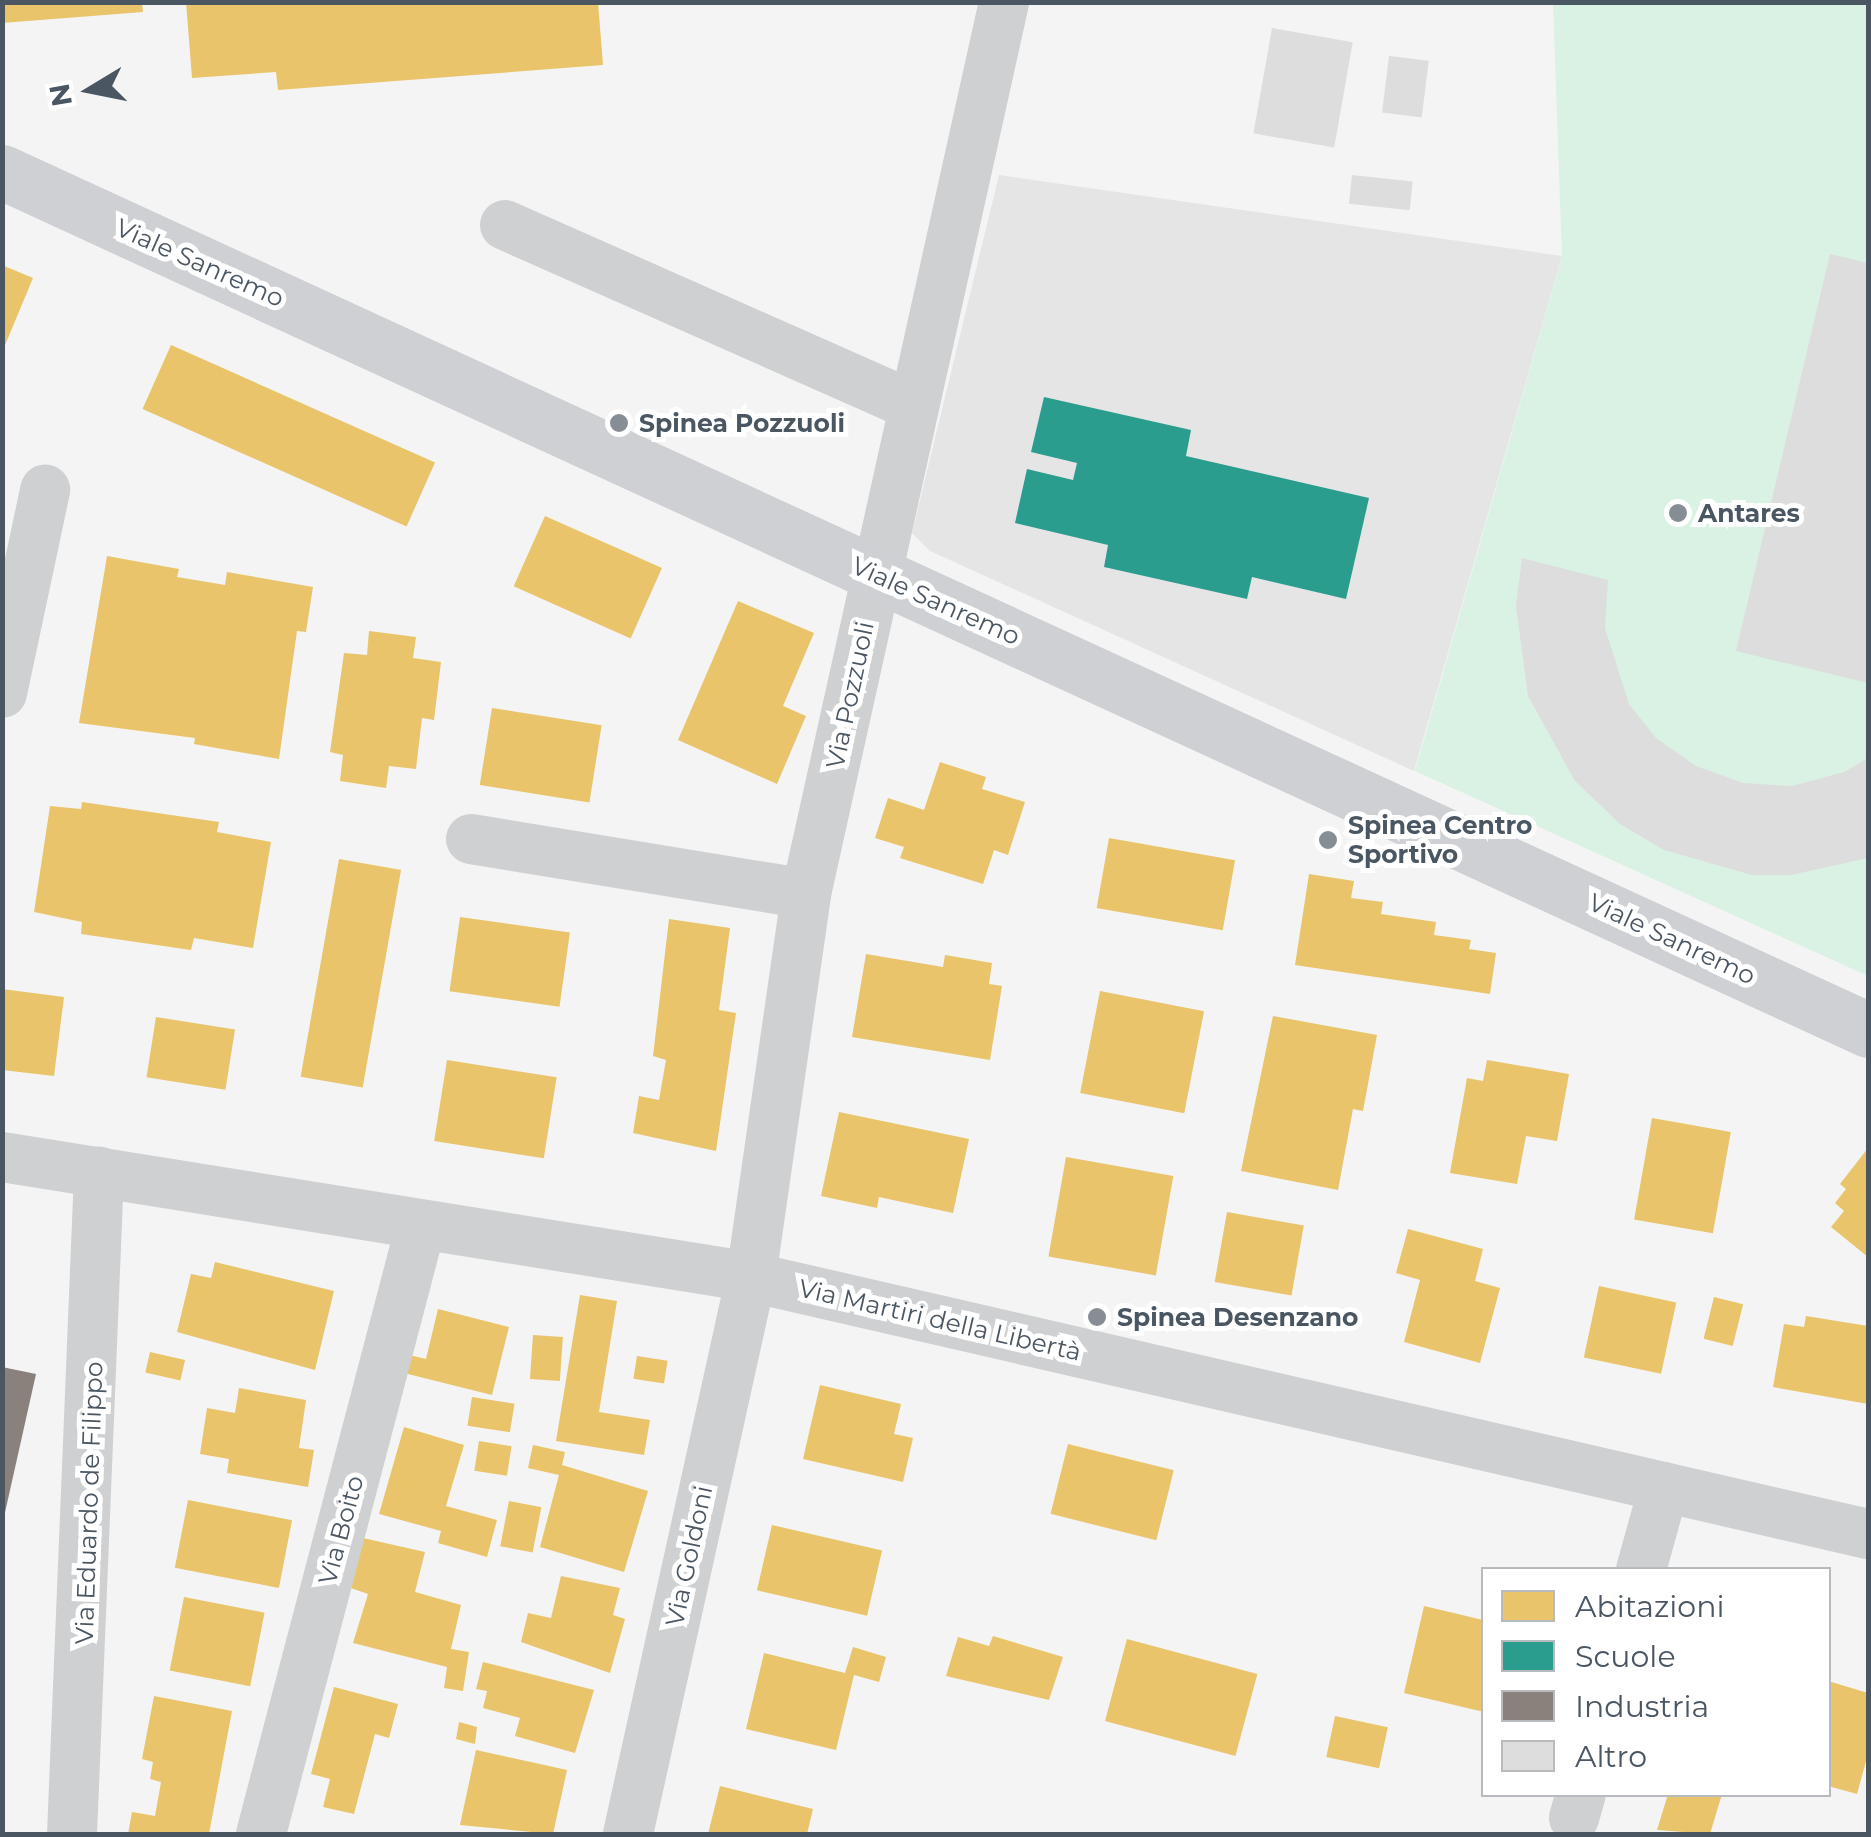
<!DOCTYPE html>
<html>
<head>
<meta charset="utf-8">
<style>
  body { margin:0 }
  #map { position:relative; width:1871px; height:1837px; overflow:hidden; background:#f4f4f4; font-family:Montserrat,sans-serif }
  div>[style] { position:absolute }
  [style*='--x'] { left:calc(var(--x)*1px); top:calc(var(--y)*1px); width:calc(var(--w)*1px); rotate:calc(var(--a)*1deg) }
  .education>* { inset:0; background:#e6e5e6 }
  .green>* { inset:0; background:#d9f2e3 }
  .homes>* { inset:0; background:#e9c46a; transform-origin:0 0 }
  .schools>* { inset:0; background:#2a9d8f }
  .industry>* { inset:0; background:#8a817c }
  .building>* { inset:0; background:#ddddde; transform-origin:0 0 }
  .street>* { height:50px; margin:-25px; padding:0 25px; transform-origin:25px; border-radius:25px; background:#ced0d2 }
  .secondary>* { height:55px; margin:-27.5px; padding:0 27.5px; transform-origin:27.5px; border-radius:27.5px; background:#ced0d4 }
  .dots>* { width:28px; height:28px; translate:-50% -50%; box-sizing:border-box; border:5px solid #fff; border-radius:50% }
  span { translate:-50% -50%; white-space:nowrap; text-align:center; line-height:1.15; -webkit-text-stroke:10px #fff; paint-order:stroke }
  .street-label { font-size:25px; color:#4a5661 }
  .poi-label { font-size:25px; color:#4a5661; font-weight:700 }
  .left { translate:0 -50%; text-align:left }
  .frame { position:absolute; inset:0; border:5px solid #4a5661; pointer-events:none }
  .legend { position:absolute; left:1481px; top:1567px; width:350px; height:230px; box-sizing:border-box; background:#fff; border:2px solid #b7bbc0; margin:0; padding:12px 18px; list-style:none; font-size:30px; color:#4a5661 }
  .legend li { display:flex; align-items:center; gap:20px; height:50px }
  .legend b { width:50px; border:2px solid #b7bbc0 }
  .north { position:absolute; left:40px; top:40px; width:100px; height:100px; -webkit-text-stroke:8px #fff; paint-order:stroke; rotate:260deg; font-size:28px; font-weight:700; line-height:40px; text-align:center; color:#4a5661 }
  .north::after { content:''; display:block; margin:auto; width:35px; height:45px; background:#4a5661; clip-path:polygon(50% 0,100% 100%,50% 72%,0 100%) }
</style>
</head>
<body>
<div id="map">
  <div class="education">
    <div style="clip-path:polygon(999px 175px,1562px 256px,1414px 771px,930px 551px,912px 533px)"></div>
  </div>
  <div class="green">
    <div style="clip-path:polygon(1553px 3px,1868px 3px,1868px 976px,1415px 771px,1562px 257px)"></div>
  </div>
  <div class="homes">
    <div style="clip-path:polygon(2px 2px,142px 2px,143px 12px,2px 23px)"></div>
    <div style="clip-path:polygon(186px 2px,598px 2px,603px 65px,278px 90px,276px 72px,192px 78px)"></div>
    <div style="clip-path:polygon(2px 265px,33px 278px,3px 350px,2px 350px)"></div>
    <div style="left:171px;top:345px;width:289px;height:70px;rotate:24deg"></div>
    <div style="left:545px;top:516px;width:128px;height:77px;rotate:24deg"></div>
    <div style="clip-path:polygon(107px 556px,179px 569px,177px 577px,225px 585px,227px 572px,313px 587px,306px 632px,297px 631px,279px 759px,194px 744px,195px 738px,79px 723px)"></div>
    <div style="clip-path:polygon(738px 601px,814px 633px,783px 706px,806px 716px,777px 784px,678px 740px)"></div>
    <div style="clip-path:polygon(369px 631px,416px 637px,413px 658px,441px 662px,434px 720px,422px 718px,416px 769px,389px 766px,386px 788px,340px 781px,343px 755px,330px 752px,344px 653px,367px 655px)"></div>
    <div style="left:492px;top:708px;width:111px;height:78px;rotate:9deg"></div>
    <div style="clip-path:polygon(940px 762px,986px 777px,982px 789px,1025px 802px,1008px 855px,994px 850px,983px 884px,900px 858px,904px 847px,875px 838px,888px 798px,924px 810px)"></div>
    <div style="clip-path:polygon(82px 802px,219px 822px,217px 832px,271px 842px,253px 948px,194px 938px,191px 950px,81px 934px,82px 922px,34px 912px,50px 806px,81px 809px)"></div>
    <div style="left:1109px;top:838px;width:128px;height:71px;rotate:10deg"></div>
    <div style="left:339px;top:859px;width:63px;height:221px;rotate:10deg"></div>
    <div style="clip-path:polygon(1309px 874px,1354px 881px,1351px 898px,1383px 902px,1381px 914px,1436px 922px,1434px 935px,1471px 940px,1469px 949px,1496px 953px,1490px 994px,1295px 965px)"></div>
    <div style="left:460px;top:917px;width:111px;height:75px;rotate:8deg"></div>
    <div style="clip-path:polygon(669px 919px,730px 928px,719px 1010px,736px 1013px,716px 1151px,633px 1133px,639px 1096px,659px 1100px,666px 1060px,653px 1056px)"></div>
    <div style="clip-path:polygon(866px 954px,943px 967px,945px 955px,992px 963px,989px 984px,1002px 986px,990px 1060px,852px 1037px)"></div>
    <div style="clip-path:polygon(2px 989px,64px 997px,54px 1076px,2px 1070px)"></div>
    <div style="left:1100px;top:991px;width:106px;height:104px;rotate:11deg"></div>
    <div style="clip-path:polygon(1273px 1016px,1377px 1035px,1363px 1111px,1353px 1109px,1338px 1190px,1241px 1171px)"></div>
    <div style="left:156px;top:1017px;width:80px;height:61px;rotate:9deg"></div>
    <div style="left:447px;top:1060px;width:111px;height:82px;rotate:9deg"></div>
    <div style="clip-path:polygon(1487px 1060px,1569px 1074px,1557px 1141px,1526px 1136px,1517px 1184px,1450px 1173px,1467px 1078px,1483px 1081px)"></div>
    <div style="clip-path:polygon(839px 1112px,969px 1139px,953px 1213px,879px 1197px,877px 1208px,821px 1196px)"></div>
    <div style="left:1652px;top:1118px;width:80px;height:103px;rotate:10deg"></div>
    <div style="clip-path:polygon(1868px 1148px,1868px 1257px,1831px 1227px,1844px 1211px,1835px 1203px,1846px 1189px,1840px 1184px)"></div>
    <div style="left:1066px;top:1157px;width:109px;height:101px;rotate:10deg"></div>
    <div style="left:1227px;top:1212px;width:78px;height:71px;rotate:10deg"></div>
    <div style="clip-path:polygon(1408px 1229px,1483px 1249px,1475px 1281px,1500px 1288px,1480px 1363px,1404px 1342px,1420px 1280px,1396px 1273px)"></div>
    <div style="clip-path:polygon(215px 1262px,334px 1291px,315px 1370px,177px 1332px,191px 1274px,211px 1278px)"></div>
    <div style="left:1599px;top:1286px;width:79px;height:73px;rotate:12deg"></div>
    <div style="clip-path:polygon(580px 1295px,617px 1301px,599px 1412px,650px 1420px,644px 1455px,556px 1441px)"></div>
    <div style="left:1714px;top:1297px;width:30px;height:43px;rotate:14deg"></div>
    <div style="clip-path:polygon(438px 1309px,509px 1327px,492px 1395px,400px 1372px,405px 1354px,426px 1359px)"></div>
    <div style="clip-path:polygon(1806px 1316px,1868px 1326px,1868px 1404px,1773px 1387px,1784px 1324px,1804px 1327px)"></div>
    <div style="left:533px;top:1335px;width:30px;height:44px;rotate:4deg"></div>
    <div style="left:150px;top:1352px;width:36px;height:21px;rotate:13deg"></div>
    <div style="left:637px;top:1356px;width:31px;height:23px;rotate:9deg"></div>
    <div style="clip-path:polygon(820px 1385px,901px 1404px,894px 1434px,913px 1438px,903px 1482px,803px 1459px)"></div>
    <div style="clip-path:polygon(239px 1388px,306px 1400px,299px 1448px,314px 1450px,308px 1487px,227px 1473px,229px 1459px,200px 1454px,207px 1408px,235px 1413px)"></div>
    <div style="left:472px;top:1397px;width:43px;height:29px;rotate:9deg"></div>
    <div style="clip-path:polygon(404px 1427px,464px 1445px,446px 1506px,497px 1520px,487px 1557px,438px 1543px,441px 1531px,379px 1514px)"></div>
    <div style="left:479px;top:1441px;width:33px;height:30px;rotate:9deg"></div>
    <div style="left:1068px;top:1444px;width:109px;height:72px;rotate:14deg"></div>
    <div style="clip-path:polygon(533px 1445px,565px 1452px,562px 1465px,648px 1491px,624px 1572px,540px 1547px,559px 1475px,528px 1468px)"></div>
    <div style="left:188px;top:1500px;width:106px;height:69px;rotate:11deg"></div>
    <div style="left:509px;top:1501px;width:33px;height:46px;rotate:11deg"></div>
    <div style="left:772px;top:1525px;width:113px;height:67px;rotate:13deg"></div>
    <div style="clip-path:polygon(354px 1536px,425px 1552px,415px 1592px,461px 1605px,451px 1649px,469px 1652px,463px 1691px,444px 1688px,447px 1667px,353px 1643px,368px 1594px,342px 1585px)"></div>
    <div style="clip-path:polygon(561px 1576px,620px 1588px,613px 1615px,625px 1619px,610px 1673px,521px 1642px,528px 1613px,551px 1618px)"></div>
    <div style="left:184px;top:1597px;width:82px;height:75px;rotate:11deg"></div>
    <div style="clip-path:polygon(1424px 1606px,1483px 1620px,1484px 1712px,1404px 1693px)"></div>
    <div style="clip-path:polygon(993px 1636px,1063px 1657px,1049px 1700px,946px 1676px,958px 1637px,989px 1646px)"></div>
    <div style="left:1127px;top:1639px;width:135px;height:85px;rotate:15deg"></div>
    <div style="clip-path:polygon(853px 1647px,886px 1657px,879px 1682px,854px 1675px,836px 1750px,746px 1729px,764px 1653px,845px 1673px)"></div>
    <div style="clip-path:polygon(483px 1662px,594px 1690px,575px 1753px,515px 1736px,520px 1718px,483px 1708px,487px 1691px,476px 1689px)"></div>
    <div style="clip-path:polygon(1828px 1681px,1868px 1693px,1868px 1754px,1857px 1794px,1828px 1786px)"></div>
    <div style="clip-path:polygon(334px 1687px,398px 1704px,389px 1738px,375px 1734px,354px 1814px,323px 1807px,330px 1779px,311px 1774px)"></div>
    <div style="clip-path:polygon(154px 1696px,232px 1711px,209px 1834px,128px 1834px,132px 1812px,155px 1816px,161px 1782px,150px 1779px,153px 1762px,142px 1759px)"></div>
    <div style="left:1335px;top:1716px;width:54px;height:42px;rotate:12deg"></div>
    <div style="clip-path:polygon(459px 1722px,477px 1727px,475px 1744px,456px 1739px)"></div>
    <div style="clip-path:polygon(476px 1750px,567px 1770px,553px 1834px,460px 1825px)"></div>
    <div style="clip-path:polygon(720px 1786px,813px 1809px,807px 1834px,708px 1834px)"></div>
    <div style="clip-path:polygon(1668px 1794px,1722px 1794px,1710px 1834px,1657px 1830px)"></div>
  </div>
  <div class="schools">
    <div style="clip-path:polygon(1044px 397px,1191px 430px,1186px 456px,1369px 498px,1346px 599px,1252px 577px,1247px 599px,1104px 567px,1108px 545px,1015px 523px,1027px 469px,1073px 480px,1077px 463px,1031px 452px)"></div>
  </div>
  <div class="industry">
    <div style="clip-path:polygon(2px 1367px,36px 1374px,4px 1517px,2px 1517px)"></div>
  </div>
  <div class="building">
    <div style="left:1272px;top:28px;width:82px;height:107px;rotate:10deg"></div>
    <div style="left:1389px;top:56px;width:40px;height:57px;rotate:7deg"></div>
    <div style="left:1352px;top:175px;width:61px;height:29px;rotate:6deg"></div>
    <div style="clip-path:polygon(1830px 254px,1868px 263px,1868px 683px,1736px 651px)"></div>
    <div style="clip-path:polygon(1522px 558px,1608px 580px,1605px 628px,1629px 704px,1656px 738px,1696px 766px,1743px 783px,1792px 786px,1844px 772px,1868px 758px,1868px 858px,1791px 875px,1752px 875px,1664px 850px,1620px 824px,1575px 781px,1528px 696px,1516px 606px)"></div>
  </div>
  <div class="street">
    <div style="--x:505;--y:225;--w:446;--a:23.9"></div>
    <div style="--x:2;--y:693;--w:208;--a:-78"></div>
    <div style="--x:471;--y:839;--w:339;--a:9.3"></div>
    <div style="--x:2;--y:1157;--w:759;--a:9.1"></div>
    <div style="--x:751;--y:1277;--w:1146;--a:12.96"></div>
    <div style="--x:1641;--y:1570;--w:86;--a:-74.5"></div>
    <div style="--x:1574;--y:1818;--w:25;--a:-74"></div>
    <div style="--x:72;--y:1834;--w:663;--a:-87.66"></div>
    <div style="--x:261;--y:1834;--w:630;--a:-75.28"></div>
    <div style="--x:628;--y:1834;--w:570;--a:-77.55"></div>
    <div style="--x:751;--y:1277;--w:387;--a:-81.8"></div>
    <div style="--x:806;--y:894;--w:914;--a:-77.48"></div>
  </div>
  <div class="secondary">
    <div style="--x:2;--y:172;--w:2054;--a:24.69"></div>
  </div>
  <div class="dots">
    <div style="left:619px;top:423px;background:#868d94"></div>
    <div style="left:1678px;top:513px;background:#868d94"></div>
    <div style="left:1328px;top:840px;background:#868d94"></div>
    <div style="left:1097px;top:1317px;background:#868d94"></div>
  </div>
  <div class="street-label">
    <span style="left:200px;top:263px;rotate:24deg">Viale Sanremo</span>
    <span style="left:936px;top:601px;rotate:24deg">Viale Sanremo</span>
    <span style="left:850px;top:695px;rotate:-78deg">Via Pozzuoli</span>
    <span style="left:1672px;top:939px;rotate:25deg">Viale Sanremo</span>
    <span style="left:940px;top:1320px;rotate:13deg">Via Martiri della Libertà</span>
    <span style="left:89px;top:1503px;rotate:-88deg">Via Eduardo de Filippo</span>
    <span style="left:341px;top:1530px;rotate:-75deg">Via Boito</span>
    <span style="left:689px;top:1556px;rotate:-78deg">Via Goldoni</span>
  </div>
  <div class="poi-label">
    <span class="left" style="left:639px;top:423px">Spinea Pozzuoli</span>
    <span class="left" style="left:1698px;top:513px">Antares</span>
    <span class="left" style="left:1348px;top:840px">Spinea Centro<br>Sportivo</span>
    <span class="left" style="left:1117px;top:1317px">Spinea Desenzano</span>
  </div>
  <div class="frame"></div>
  <ul class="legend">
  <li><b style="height:28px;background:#e9c46a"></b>Abitazioni</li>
  <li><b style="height:28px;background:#2a9d8f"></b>Scuole</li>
  <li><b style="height:28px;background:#8a817c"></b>Industria</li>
  <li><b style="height:28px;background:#ddddde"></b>Altro</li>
  </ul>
  <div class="north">N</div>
</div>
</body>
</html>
